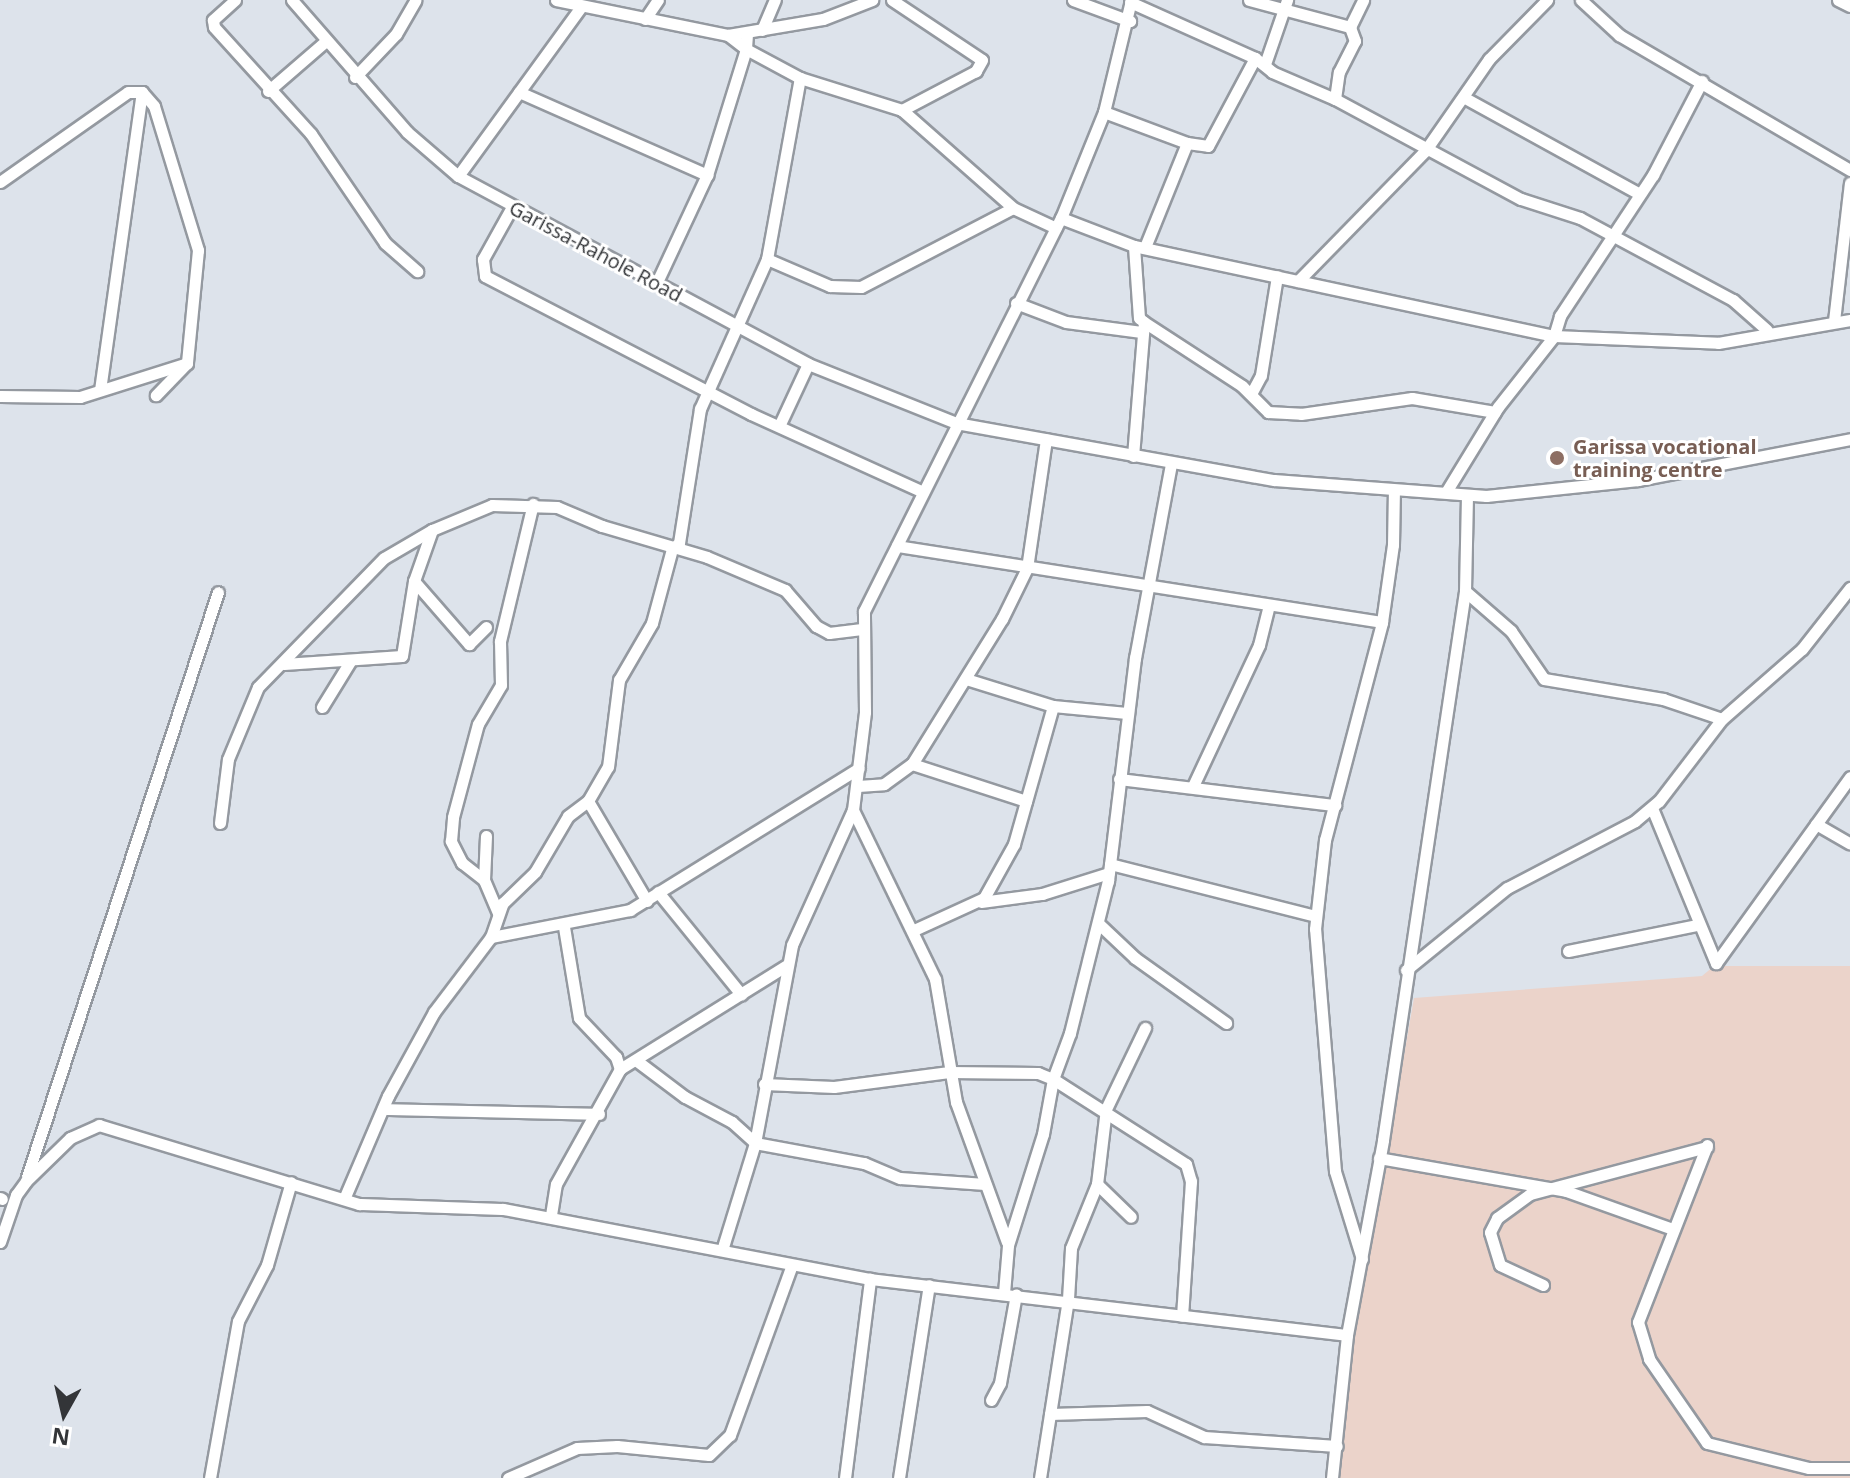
<!DOCTYPE html>
<html>
<head>
<meta charset="utf-8">
<style>
  body { margin:0 }
  #map { position:relative; width:1850px; height:1478px; overflow:hidden; background:#dde3eb; font-family:"Open Sans",sans-serif }
  div>[style] { position:absolute }
  [style*='--x'] { left:calc(var(--x)*1px); top:calc(var(--y)*1px); width:calc(var(--w)*1px); rotate:calc(var(--a)*1deg) }
  .education>* { inset:0; background:#ebd3ca }
  .roads { filter:drop-shadow(2px 0 #9499a0) drop-shadow(-2px 0 #9499a0) drop-shadow(0 2px #9499a0) drop-shadow(0 -2px #9499a0) }
  .minor>* { height:11px; margin:-5.5px; padding:0 5.5px; transform-origin:5.5px; border-radius:5.5px; background:#fff }
  .dots>* { width:22px; height:22px; translate:-50% -50%; box-sizing:border-box; border:4px solid #fff; border-radius:50% }
  span { translate:-50% -50%; white-space:nowrap; text-align:center; line-height:1.15; -webkit-text-stroke:6px #fff; paint-order:stroke }
  .street-label { font-size:20px; color:#333538 }
  .education-label { font-size:20px; color:#785e54; font-weight:700 }
  .left { translate:0 -50%; text-align:left }
  .north { position:absolute; left:24px; top:1374px; width:80px; height:80px; -webkit-text-stroke:6px #fff; paint-order:stroke; rotate:188deg; font-size:22px; font-weight:700; line-height:32px; text-align:center; color:#333538 }
  .north::after { content:''; display:block; margin:auto; width:28px; height:36px; background:#333538; clip-path:polygon(50% 0,100% 100%,50% 72%,0 100%) }
</style>
</head>
<body>
<div id="map">
  <div class="education">
    <div style="clip-path:polygon(1714px 966px,1850px 966px,1850px 1478px,1330px 1478px,1414px 998px,1702px 976px)"></div>
  </div>
  <div class="roads">
    <div class="minor">
      <div style="--x:235;--y:0;--w:30;--a:138"></div>
      <div style="--x:213;--y:20;--w:7;--a:82"></div>
      <div style="--x:214;--y:27;--w:144;--a:47.8"></div>
      <div style="--x:311;--y:134;--w:132;--a:55.8"></div>
      <div style="--x:385;--y:243;--w:43;--a:41.2"></div>
      <div style="--x:292;--y:0;--w:175;--a:48.9"></div>
      <div style="--x:407;--y:132;--w:67;--a:40.8"></div>
      <div style="--x:458;--y:176;--w:397;--a:28.2"></div>
      <div style="--x:808;--y:364;--w:159;--a:21.7"></div>
      <div style="--x:956;--y:423;--w:323;--a:10.2"></div>
      <div style="--x:1274;--y:480;--w:213;--a:4.3"></div>
      <div style="--x:1486;--y:496;--w:153;--a:-6"></div>
      <div style="--x:1638;--y:480;--w:216;--a:-10.9"></div>
      <div style="--x:556;--y:0;--w:176;--a:11.5"></div>
      <div style="--x:728;--y:35;--w:96;--a:-9.6"></div>
      <div style="--x:823;--y:19;--w:53;--a:-21.2"></div>
      <div style="--x:892;--y:0;--w:108;--a:33.7"></div>
      <div style="--x:982;--y:60;--w:13;--a:119"></div>
      <div style="--x:976;--y:71;--w:84;--a:152.2"></div>
      <div style="--x:1073;--y:0;--w:61;--a:20.2"></div>
      <div style="--x:1249;--y:0;--w:105;--a:15"></div>
      <div style="--x:1581;--y:0;--w:52;--a:42.6"></div>
      <div style="--x:1619;--y:35;--w:268;--a:30.3"></div>
      <div style="--x:1838;--y:0;--w:13;--a:27"></div>
      <div style="--x:1130;--y:2;--w:137;--a:24.1"></div>
      <div style="--x:1255;--y:58;--w:22;--a:39"></div>
      <div style="--x:1272;--y:72;--w:69;--a:23.2"></div>
      <div style="--x:1335;--y:99;--w:211;--a:28.3"></div>
      <div style="--x:1521;--y:199;--w:62;--a:17.9"></div>
      <div style="--x:1580;--y:218;--w:174;--a:28.2"></div>
      <div style="--x:1733;--y:300;--w:45;--a:41.4"></div>
      <div style="--x:645;--y:19;--w:23;--a:-56"></div>
      <div style="--x:762;--y:30;--w:33;--a:-67"></div>
      <div style="--x:747;--y:34;--w:15;--a:94"></div>
      <div style="--x:746;--y:49;--w:61;--a:28.2"></div>
      <div style="--x:800;--y:78;--w:107;--a:17.4"></div>
      <div style="--x:902;--y:110;--w:148;--a:41.4"></div>
      <div style="--x:1013;--y:208;--w:47;--a:24.9"></div>
      <div style="--x:1265;--y:64;--w:68;--a:-71"></div>
      <div style="--x:355;--y:77;--w:59;--a:-46.4"></div>
      <div style="--x:396;--y:34;--w:39;--a:-60"></div>
      <div style="--x:268;--y:91;--w:77;--a:-40.8"></div>
      <div style="--x:519;--y:92;--w:206;--a:23.8"></div>
      <div style="--x:707;--y:175;--w:132;--a:-72.8"></div>
      <div style="--x:746;--y:49;--w:23;--a:-142"></div>
      <div style="--x:1465;--y:98;--w:197;--a:28.8"></div>
      <div style="--x:1335;--y:99;--w:27;--a:-82"></div>
      <div style="--x:1339;--y:72;--w:35;--a:-63"></div>
      <div style="--x:1355;--y:41;--w:15;--a:-110"></div>
      <div style="--x:1350;--y:27;--w:30;--a:-64"></div>
      <div style="--x:1104;--y:112;--w:89;--a:20.5"></div>
      <div style="--x:1187;--y:143;--w:21;--a:8"></div>
      <div style="--x:1208;--y:146;--w:100;--a:-61.9"></div>
      <div style="--x:458;--y:176;--w:209;--a:-54"></div>
      <div style="--x:0;--y:182;--w:156;--a:-35.1"></div>
      <div style="--x:128;--y:92;--w:14;--a:0"></div>
      <div style="--x:142;--y:92;--w:18;--a:49"></div>
      <div style="--x:154;--y:106;--w:151;--a:73"></div>
      <div style="--x:198;--y:250;--w:114;--a:95.6"></div>
      <div style="--x:187;--y:363;--w:45;--a:134.1"></div>
      <div style="--x:512;--y:207;--w:60;--a:119.1"></div>
      <div style="--x:483;--y:259;--w:17;--a:83"></div>
      <div style="--x:485;--y:276;--w:300;--a:27.4"></div>
      <div style="--x:751;--y:414;--w:189;--a:24.4"></div>
      <div style="--x:1061;--y:218;--w:78;--a:21"></div>
      <div style="--x:1134;--y:246;--w:430;--a:12.1"></div>
      <div style="--x:1554;--y:336;--w:164;--a:2.4"></div>
      <div style="--x:1718;--y:343;--w:134;--a:-9.9"></div>
      <div style="--x:1145;--y:247;--w:112;--a:-68"></div>
      <div style="--x:767;--y:259;--w:69;--a:23.2"></div>
      <div style="--x:830;--y:286;--w:31;--a:2"></div>
      <div style="--x:861;--y:287;--w:171;--a:-27.5"></div>
      <div style="--x:1298;--y:281;--w:182;--a:-45.7"></div>
      <div style="--x:1425;--y:151;--w:112;--a:-55.2"></div>
      <div style="--x:1489;--y:59;--w:83;--a:-45.5"></div>
      <div style="--x:657;--y:282;--w:118;--a:-65"></div>
      <div style="--x:1016;--y:303;--w:53;--a:20.8"></div>
      <div style="--x:1066;--y:322;--w:76;--a:7.6"></div>
      <div style="--x:1834;--y:321;--w:139;--a:-83.4"></div>
      <div style="--x:1144;--y:322;--w:117;--a:33.1"></div>
      <div style="--x:1242;--y:386;--w:37;--a:45"></div>
      <div style="--x:1268;--y:412;--w:33;--a:3"></div>
      <div style="--x:1301;--y:414;--w:112;--a:-8.2"></div>
      <div style="--x:1412;--y:398;--w:84;--a:9.6"></div>
      <div style="--x:100;--y:390;--w:301;--a:-82"></div>
      <div style="--x:1251;--y:394;--w:21;--a:-62"></div>
      <div style="--x:1261;--y:375;--w:100;--a:-80.8"></div>
      <div style="--x:0;--y:396;--w:80;--a:0.7"></div>
      <div style="--x:80;--y:397;--w:112;--a:-17.6"></div>
      <div style="--x:780;--y:424;--w:66;--a:-65"></div>
      <div style="--x:1133;--y:456;--w:134;--a:-85.3"></div>
      <div style="--x:1144;--y:322;--w:6;--a:-141"></div>
      <div style="--x:1139;--y:318;--w:72;--a:-94"></div>
      <div style="--x:1446;--y:492;--w:100;--a:-58.5"></div>
      <div style="--x:1498;--y:407;--w:90;--a:-51.7"></div>
      <div style="--x:1554;--y:336;--w:21;--a:-73"></div>
      <div style="--x:1560;--y:316;--w:169;--a:-56.6"></div>
      <div style="--x:1653;--y:175;--w:106;--a:-62.5"></div>
      <div style="--x:897;--y:546;--w:491;--a:8.9"></div>
      <div style="--x:414;--y:581;--w:84;--a:48.9"></div>
      <div style="--x:469;--y:644;--w:24;--a:-45"></div>
      <div style="--x:1465;--y:591;--w:61;--a:41"></div>
      <div style="--x:1511;--y:631;--w:58;--a:55.5"></div>
      <div style="--x:1544;--y:679;--w:121;--a:9.5"></div>
      <div style="--x:1663;--y:699;--w:62;--a:18.7"></div>
      <div style="--x:284;--y:664;--w:118;--a:-3.9"></div>
      <div style="--x:402;--y:656;--w:76;--a:-80.9"></div>
      <div style="--x:414;--y:581;--w:54;--a:-70.6"></div>
      <div style="--x:966;--y:679;--w:91;--a:17.2"></div>
      <div style="--x:1053;--y:706;--w:74;--a:5.4"></div>
      <div style="--x:322;--y:707;--w:55;--a:-58.3"></div>
      <div style="--x:912;--y:764;--w:120;--a:18"></div>
      <div style="--x:1119;--y:779;--w:218;--a:6.9"></div>
      <div style="--x:858;--y:786;--w:26;--a:-4"></div>
      <div style="--x:884;--y:784;--w:34;--a:-36"></div>
      <div style="--x:912;--y:764;--w:171;--a:-58.2"></div>
      <div style="--x:1002;--y:619;--w:57;--a:-63.9"></div>
      <div style="--x:1027;--y:568;--w:130;--a:-81.6"></div>
      <div style="--x:1193;--y:786;--w:156;--a:-64.9"></div>
      <div style="--x:1259;--y:645;--w:41;--a:-76"></div>
      <div style="--x:588;--y:801;--w:39;--a:-60"></div>
      <div style="--x:608;--y:767;--w:88;--a:-82.8"></div>
      <div style="--x:619;--y:680;--w:66;--a:-59.9"></div>
      <div style="--x:652;--y:623;--w:77;--a:-74.9"></div>
      <div style="--x:672;--y:549;--w:9;--a:-41"></div>
      <div style="--x:679;--y:543;--w:136;--a:-81.1"></div>
      <div style="--x:700;--y:409;--w:164;--a:-65.9"></div>
      <div style="--x:767;--y:259;--w:184;--a:-79.7"></div>
      <div style="--x:1652;--y:808;--w:168;--a:67.6"></div>
      <div style="--x:853;--y:810;--w:188;--a:64.1"></div>
      <div style="--x:935;--y:979;--w:125;--a:80.3"></div>
      <div style="--x:956;--y:1102;--w:149;--a:70"></div>
      <div style="--x:220;--y:823;--w:64;--a:-82.9"></div>
      <div style="--x:228;--y:759;--w:78;--a:-67.4"></div>
      <div style="--x:258;--y:687;--w:180;--a:-45.7"></div>
      <div style="--x:384;--y:558;--w:56;--a:-30.3"></div>
      <div style="--x:432;--y:530;--w:65;--a:-22.6"></div>
      <div style="--x:492;--y:505;--w:65;--a:1.8"></div>
      <div style="--x:557;--y:507;--w:49;--a:22.9"></div>
      <div style="--x:602;--y:526;--w:109;--a:16.4"></div>
      <div style="--x:707;--y:557;--w:85;--a:22.9"></div>
      <div style="--x:785;--y:590;--w:48;--a:49.3"></div>
      <div style="--x:816;--y:626;--w:15;--a:28"></div>
      <div style="--x:829;--y:633;--w:33;--a:-7"></div>
      <div style="--x:1816;--y:824;--w:39;--a:30"></div>
      <div style="--x:486;--y:836;--w:44;--a:92.6"></div>
      <div style="--x:484;--y:880;--w:36;--a:67"></div>
      <div style="--x:1110;--y:864;--w:212;--a:14.2"></div>
      <div style="--x:484;--y:880;--w:28;--a:-142"></div>
      <div style="--x:462;--y:863;--w:25;--a:-117"></div>
      <div style="--x:451;--y:841;--w:24;--a:-85"></div>
      <div style="--x:453;--y:817;--w:96;--a:-75"></div>
      <div style="--x:478;--y:724;--w:45;--a:-59.5"></div>
      <div style="--x:501;--y:685;--w:44;--a:-91.3"></div>
      <div style="--x:500;--y:641;--w:141;--a:-76.5"></div>
      <div style="--x:658;--y:892;--w:132;--a:50.9"></div>
      <div style="--x:981;--y:902;--w:62;--a:-7.5"></div>
      <div style="--x:1042;--y:894;--w:70;--a:-17.4"></div>
      <div style="--x:1098;--y:923;--w:51;--a:43.4"></div>
      <div style="--x:1135;--y:958;--w:112;--a:35.5"></div>
      <div style="--x:564;--y:927;--w:92;--a:80.6"></div>
      <div style="--x:579;--y:1018;--w:54;--a:46.5"></div>
      <div style="--x:616;--y:1057;--w:13;--a:72"></div>
      <div style="--x:914;--y:930;--w:77;--a:-24.6"></div>
      <div style="--x:984;--y:898;--w:62;--a:-60.9"></div>
      <div style="--x:1014;--y:844;--w:143;--a:-74.2"></div>
      <div style="--x:491;--y:937;--w:36;--a:-71"></div>
      <div style="--x:503;--y:903;--w:45;--a:-44.1"></div>
      <div style="--x:535;--y:872;--w:65;--a:-59.5"></div>
      <div style="--x:568;--y:816;--w:25;--a:-37"></div>
      <div style="--x:588;--y:801;--w:116;--a:59.5"></div>
      <div style="--x:1568;--y:951;--w:132;--a:-11.4"></div>
      <div style="--x:1716;--y:963;--w:229;--a:-54.2"></div>
      <div style="--x:1406;--y:970;--w:130;--a:-39.1"></div>
      <div style="--x:1507;--y:888;--w:144;--a:-27.6"></div>
      <div style="--x:1635;--y:821;--w:31;--a:-40"></div>
      <div style="--x:1659;--y:801;--w:103;--a:-52.5"></div>
      <div style="--x:1722;--y:719;--w:106;--a:-41.2"></div>
      <div style="--x:1802;--y:649;--w:78;--a:-51.8"></div>
      <div style="--x:637;--y:1061;--w:60;--a:36.9"></div>
      <div style="--x:685;--y:1097;--w:53;--a:28"></div>
      <div style="--x:732;--y:1122;--w:31;--a:42"></div>
      <div style="--x:755;--y:1143;--w:111;--a:10.4"></div>
      <div style="--x:864;--y:1163;--w:39;--a:23"></div>
      <div style="--x:900;--y:1178;--w:85;--a:4"></div>
      <div style="--x:764;--y:1084;--w:70;--a:2.5"></div>
      <div style="--x:834;--y:1087;--w:116;--a:-7.4"></div>
      <div style="--x:949;--y:1072;--w:89;--a:0.6"></div>
      <div style="--x:1038;--y:1073;--w:16;--a:22"></div>
      <div style="--x:1053;--y:1079;--w:158;--a:32.6"></div>
      <div style="--x:1186;--y:1164;--w:18;--a:74"></div>
      <div style="--x:1191;--y:1181;--w:135;--a:93.8"></div>
      <div style="--x:383;--y:1109;--w:216;--a:1.3"></div>
      <div style="--x:1707;--y:1145;--w:190;--a:111.3"></div>
      <div style="--x:1638;--y:1322;--w:39;--a:73"></div>
      <div style="--x:1649;--y:1359;--w:102;--a:55.4"></div>
      <div style="--x:1707;--y:1443;--w:105;--a:13.8"></div>
      <div style="--x:1809;--y:1468;--w:41;--a:0"></div>
      <div style="--x:1379;--y:1158;--w:190;--a:10"></div>
      <div style="--x:1566;--y:1191;--w:114;--a:19.6"></div>
      <div style="--x:27;--y:1177;--w:615;--a:-71.92"></div>
      <div style="--x:1097;--y:1184;--w:47;--a:44.1"></div>
      <div style="--x:0;--y:1198;--w:2;--a:27"></div>
      <div style="--x:344;--y:1199;--w:112;--a:-66.9"></div>
      <div style="--x:388;--y:1096;--w:96;--a:-61.3"></div>
      <div style="--x:434;--y:1012;--w:94;--a:-52.8"></div>
      <div style="--x:491;--y:937;--w:142;--a:-11"></div>
      <div style="--x:630;--y:910;--w:269;--a:-31.8"></div>
      <div style="--x:551;--y:1215;--w:31;--a:-81"></div>
      <div style="--x:556;--y:1184;--w:132;--a:-60.9"></div>
      <div style="--x:620;--y:1069;--w:197;--a:-31.9"></div>
      <div style="--x:0;--y:1242;--w:50;--a:-71.2"></div>
      <div style="--x:16;--y:1195;--w:17;--a:-54"></div>
      <div style="--x:26;--y:1181;--w:62;--a:-44.3"></div>
      <div style="--x:70;--y:1138;--w:32;--a:-24"></div>
      <div style="--x:99;--y:1125;--w:272;--a:16.9"></div>
      <div style="--x:359;--y:1204;--w:144;--a:2"></div>
      <div style="--x:503;--y:1209;--w:374;--a:10.8"></div>
      <div style="--x:870;--y:1279;--w:480;--a:6.7"></div>
      <div style="--x:723;--y:1247;--w:109;--a:-72.9"></div>
      <div style="--x:755;--y:1143;--w:201;--a:-79.4"></div>
      <div style="--x:792;--y:945;--w:148;--a:-65.7"></div>
      <div style="--x:853;--y:810;--w:99;--a:-83"></div>
      <div style="--x:865;--y:712;--w:101;--a:-90.6"></div>
      <div style="--x:864;--y:611;--w:440;--a:-63.4"></div>
      <div style="--x:1061;--y:218;--w:114;--a:-67.9"></div>
      <div style="--x:1104;--y:112;--w:115;--a:-76.4"></div>
      <div style="--x:1362;--y:1259;--w:92;--a:-107.1"></div>
      <div style="--x:1335;--y:1171;--w:243;--a:-94.7"></div>
      <div style="--x:1315;--y:929;--w:90;--a:-83.6"></div>
      <div style="--x:1325;--y:840;--w:225;--a:-75.3"></div>
      <div style="--x:1382;--y:622;--w:78;--a:-81.9"></div>
      <div style="--x:1393;--y:545;--w:55;--a:-89"></div>
      <div style="--x:1543;--y:1285;--w:47;--a:-155.1"></div>
      <div style="--x:1500;--y:1265;--w:34;--a:-107"></div>
      <div style="--x:1490;--y:1232;--w:16;--a:-63"></div>
      <div style="--x:1497;--y:1218;--w:41;--a:-36"></div>
      <div style="--x:1530;--y:1194;--w:183;--a:-14.9"></div>
      <div style="--x:1004;--y:1293;--w:48;--a:-85.2"></div>
      <div style="--x:1008;--y:1245;--w:116;--a:-72.5"></div>
      <div style="--x:1043;--y:1134;--w:56;--a:-79.7"></div>
      <div style="--x:1053;--y:1079;--w:49;--a:-69.7"></div>
      <div style="--x:1070;--y:1033;--w:157;--a:-76"></div>
      <div style="--x:1108;--y:881;--w:225;--a:-83.1"></div>
      <div style="--x:1135;--y:658;--w:197;--a:-79.5"></div>
      <div style="--x:991;--y:1400;--w:19;--a:-62"></div>
      <div style="--x:1000;--y:1383;--w:90;--a:-79.8"></div>
      <div style="--x:1050;--y:1414;--w:97;--a:-1.8"></div>
      <div style="--x:1147;--y:1411;--w:63;--a:24.5"></div>
      <div style="--x:1204;--y:1437;--w:133;--a:3.9"></div>
      <div style="--x:210;--y:1478;--w:159;--a:-79.9"></div>
      <div style="--x:238;--y:1321;--w:63;--a:-62.6"></div>
      <div style="--x:267;--y:1265;--w:86;--a:-73.9"></div>
      <div style="--x:508;--y:1478;--w:75;--a:-23.5"></div>
      <div style="--x:577;--y:1448;--w:40;--a:-2.9"></div>
      <div style="--x:617;--y:1446;--w:92;--a:5.6"></div>
      <div style="--x:709;--y:1455;--w:29;--a:-44"></div>
      <div style="--x:730;--y:1435;--w:179;--a:-70"></div>
      <div style="--x:845;--y:1478;--w:201;--a:-82.8"></div>
      <div style="--x:899;--y:1478;--w:195;--a:-81.2"></div>
      <div style="--x:1040;--y:1478;--w:181;--a:-81.1"></div>
      <div style="--x:1068;--y:1299;--w:51;--a:-86.6"></div>
      <div style="--x:1071;--y:1248;--w:69;--a:-67.9"></div>
      <div style="--x:1097;--y:1184;--w:76;--a:-83.2"></div>
      <div style="--x:1106;--y:1109;--w:90;--a:-64.3"></div>
      <div style="--x:1332;--y:1478;--w:144;--a:-84"></div>
      <div style="--x:1347;--y:1335;--w:198;--a:-79.5"></div>
      <div style="--x:1383;--y:1140;--w:555;--a:-81.5"></div>
      <div style="--x:1465;--y:591;--w:96;--a:-88.8"></div>
    </div>
  </div>
  <div class="dots">
    <div style="left:1557px;top:458px;background:#8d6e63"></div>
  </div>
  <div class="street-label">
    <span style="left:596px;top:251px;rotate:28deg">Garissa-Rahole Road</span>
  </div>
  <div class="education-label">
    <span class="left" style="left:1573px;top:458px">Garissa vocational<br>training centre</span>
  </div>
  <div class="north">N</div>
</div>
</body>
</html>
